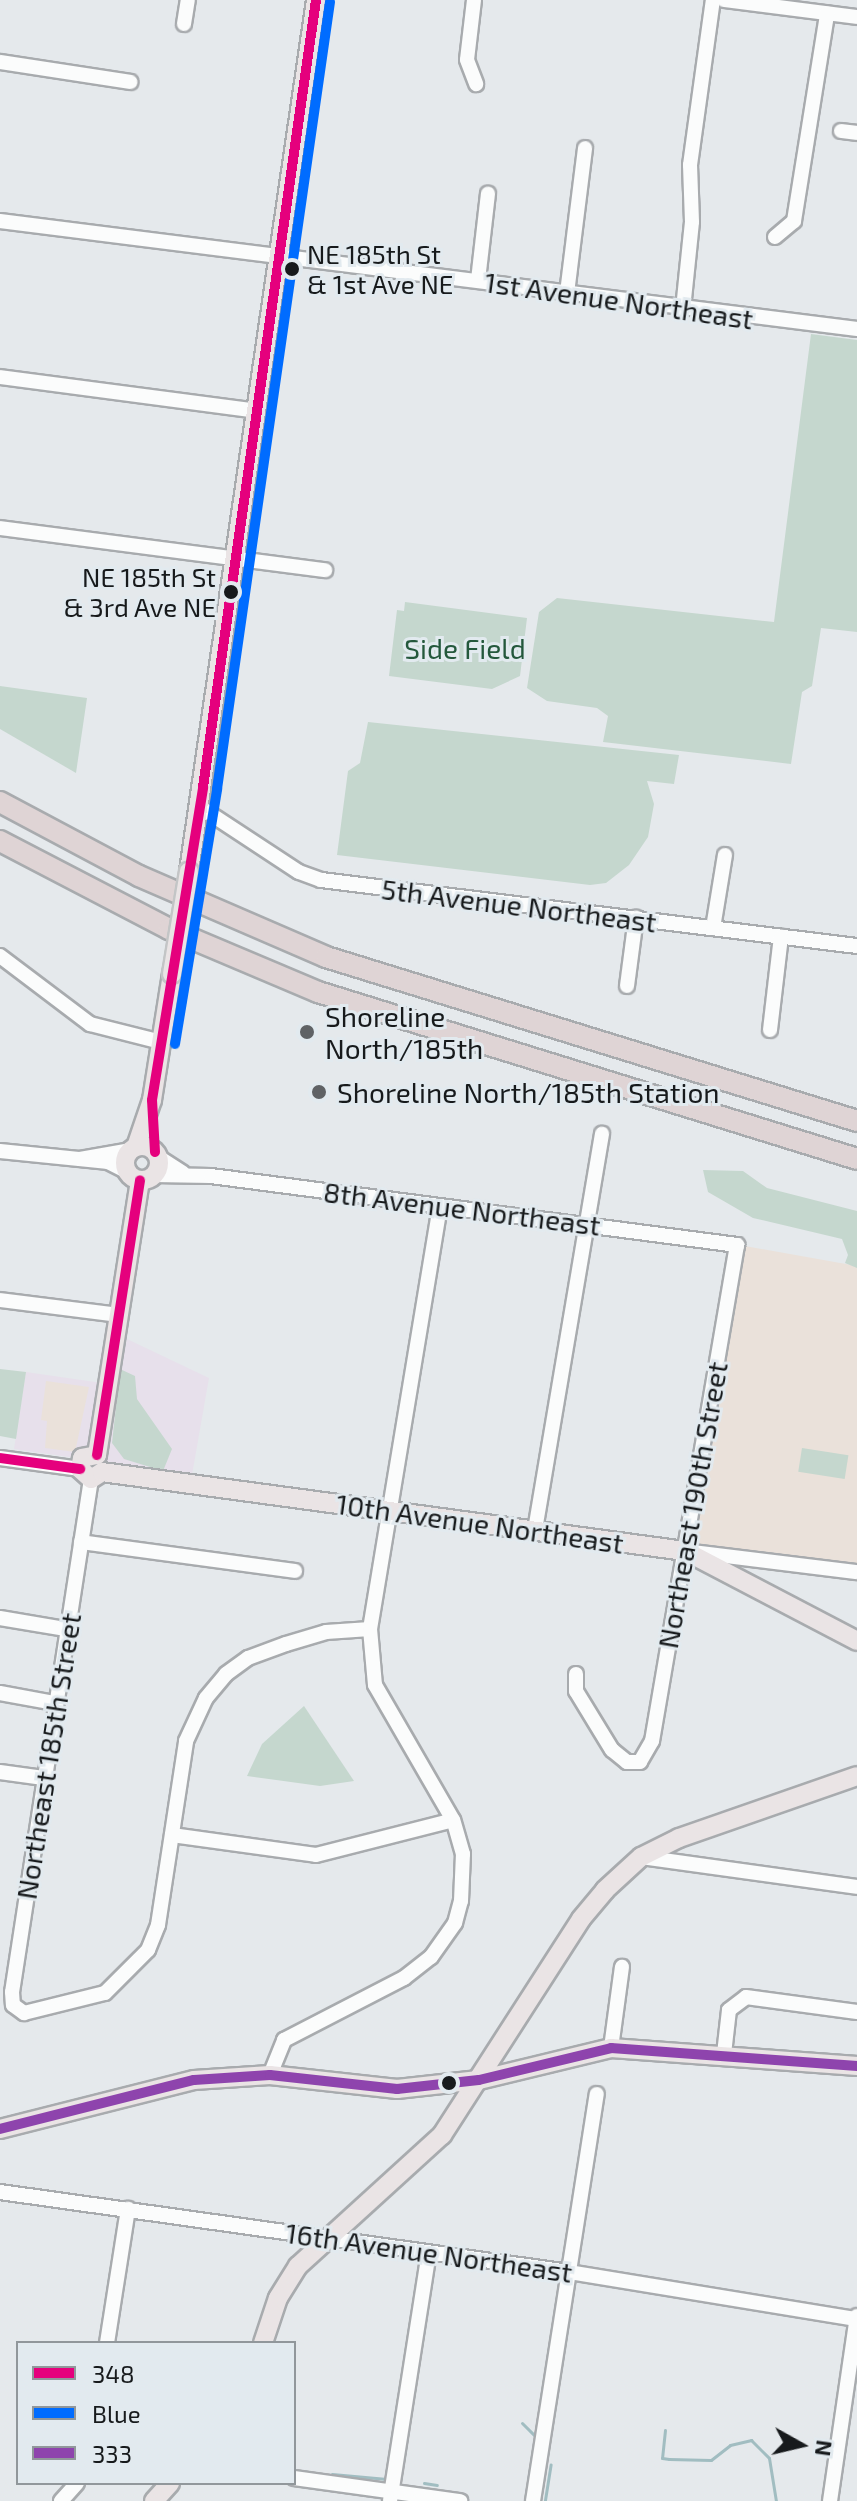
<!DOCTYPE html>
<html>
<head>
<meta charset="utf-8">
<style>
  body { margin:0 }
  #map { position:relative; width:857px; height:2501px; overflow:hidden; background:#e5e9ec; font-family:"Exo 2",sans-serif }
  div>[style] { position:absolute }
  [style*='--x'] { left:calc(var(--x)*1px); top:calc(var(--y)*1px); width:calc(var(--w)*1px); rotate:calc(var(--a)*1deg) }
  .commercial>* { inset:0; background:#e7e0eb }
  .education>* { inset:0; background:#eae1da }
  .green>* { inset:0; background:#c5d7ce; transform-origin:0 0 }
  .stream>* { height:3px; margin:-1.5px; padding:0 1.5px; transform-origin:1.5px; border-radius:1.5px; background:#a1bdc1 }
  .roads { filter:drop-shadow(2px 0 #a8abae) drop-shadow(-2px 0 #a8abae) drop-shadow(0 2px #a8abae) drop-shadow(0 -2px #a8abae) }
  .minor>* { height:14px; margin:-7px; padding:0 7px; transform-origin:7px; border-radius:7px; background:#fbfcfc }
  .major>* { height:18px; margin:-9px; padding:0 9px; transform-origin:9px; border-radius:9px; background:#eae4e5 }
  .major>.ring { margin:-9px; padding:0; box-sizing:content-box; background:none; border:18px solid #eae4e5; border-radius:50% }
  .highway>* { height:20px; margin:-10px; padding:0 10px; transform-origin:10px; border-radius:10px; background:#dfd4d5 }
  .bridges { filter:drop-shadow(2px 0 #c3c5c6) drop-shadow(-2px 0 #c3c5c6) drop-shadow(0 2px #c3c5c6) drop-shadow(0 -2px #c3c5c6) }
  .major-bridge>* { height:18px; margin:-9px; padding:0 9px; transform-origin:9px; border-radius:9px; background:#eae4e5 }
  .bus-1>* { height:10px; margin:-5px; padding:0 5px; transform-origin:5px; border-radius:5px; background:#e5007d }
  .bus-2>* { height:10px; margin:-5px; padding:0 5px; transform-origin:5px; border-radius:5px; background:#006cff }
  .bus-3>* { height:10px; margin:-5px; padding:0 5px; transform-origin:5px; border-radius:5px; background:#8e44ad }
  .dots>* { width:22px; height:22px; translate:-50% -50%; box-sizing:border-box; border:4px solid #e2eaef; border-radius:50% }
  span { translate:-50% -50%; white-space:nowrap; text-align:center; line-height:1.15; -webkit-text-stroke:6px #e2eaef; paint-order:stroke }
  .bus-label { font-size:26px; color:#171a1c }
  .left { translate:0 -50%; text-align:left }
  .right { translate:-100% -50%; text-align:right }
  .street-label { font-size:28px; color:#171a1c }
  .park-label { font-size:28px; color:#24583c }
  .poi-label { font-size:28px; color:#171a1c }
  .legend { position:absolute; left:16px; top:2341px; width:280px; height:144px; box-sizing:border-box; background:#e2eaef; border:2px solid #91979b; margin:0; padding:10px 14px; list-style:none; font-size:24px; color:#171a1c }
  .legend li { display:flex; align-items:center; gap:16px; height:40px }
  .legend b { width:40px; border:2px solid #91979b }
  .north { position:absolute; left:761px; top:2405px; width:80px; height:80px; -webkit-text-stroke:6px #e2eaef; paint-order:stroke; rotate:98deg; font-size:22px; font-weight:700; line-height:32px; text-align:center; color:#171a1c }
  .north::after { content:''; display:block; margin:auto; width:28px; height:36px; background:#171a1c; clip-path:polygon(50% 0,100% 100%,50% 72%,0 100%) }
</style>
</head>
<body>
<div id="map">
  <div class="commercial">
    <div style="clip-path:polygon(127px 1339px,209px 1378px,192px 1475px,14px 1449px,26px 1372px,116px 1385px)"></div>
  </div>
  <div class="education">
    <div style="clip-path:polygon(745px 1246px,857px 1266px,857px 1568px,693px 1546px)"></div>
    <div style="clip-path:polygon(46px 1381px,89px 1387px,75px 1452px,45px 1448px,47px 1421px,41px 1420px)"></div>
  </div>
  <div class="green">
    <div style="clip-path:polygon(811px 334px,857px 340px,857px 632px,821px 628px,812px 686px,802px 692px,791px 764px,603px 742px,608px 716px,597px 708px,547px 701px,527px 688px,539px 612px,557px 598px,774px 622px)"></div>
    <div style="clip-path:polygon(405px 602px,527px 618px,520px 676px,492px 689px,389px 676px,397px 610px,404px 611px)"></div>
    <div style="clip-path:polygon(0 686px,87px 698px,76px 773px,0 729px)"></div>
    <div style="clip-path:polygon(368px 722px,679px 755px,674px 784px,647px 781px,654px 804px,648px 837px,629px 865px,606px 883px,590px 885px,337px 855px,348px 771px,360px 763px)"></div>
    <div style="clip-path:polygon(703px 1170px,743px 1171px,767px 1188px,857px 1211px,857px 1268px,845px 1263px,848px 1255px,842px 1239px,753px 1218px,708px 1192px)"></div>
    <div style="clip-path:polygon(0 1369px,26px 1372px,16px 1439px,0 1436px)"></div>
    <div style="clip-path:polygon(120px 1369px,135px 1376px,137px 1399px,172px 1449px,163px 1471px,124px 1459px,112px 1443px)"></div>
    <div style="left:802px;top:1448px;width:47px;height:24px;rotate:9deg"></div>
    <div style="clip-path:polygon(304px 1706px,354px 1781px,320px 1786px,247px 1776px,262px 1744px)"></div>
  </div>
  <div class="stream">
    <div style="--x:522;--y:2423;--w:20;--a:45"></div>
    <div style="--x:665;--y:2430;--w:28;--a:96"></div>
    <div style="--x:662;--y:2458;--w:7;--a:8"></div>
    <div style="--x:669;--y:2459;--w:42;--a:1.4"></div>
    <div style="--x:711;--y:2460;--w:24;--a:-38"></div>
    <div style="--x:730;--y:2445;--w:22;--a:-13"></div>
    <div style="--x:751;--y:2440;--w:25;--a:45"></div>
    <div style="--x:769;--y:2458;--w:44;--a:80.8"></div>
    <div style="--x:332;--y:2474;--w:55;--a:5.2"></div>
    <div style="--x:424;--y:2483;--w:13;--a:9"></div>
    <div style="--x:545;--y:2500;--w:36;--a:-81"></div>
  </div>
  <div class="roads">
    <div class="minor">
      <div style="--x:474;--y:0;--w:60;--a:96.7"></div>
      <div style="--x:467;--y:60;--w:26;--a:69"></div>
      <div style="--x:724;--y:0;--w:134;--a:7.3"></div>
      <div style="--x:184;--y:24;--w:24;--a:-81"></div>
      <div style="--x:0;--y:62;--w:132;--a:8.7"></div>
      <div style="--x:841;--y:131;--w:16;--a:7"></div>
      <div style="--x:0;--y:221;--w:864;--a:7.18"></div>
      <div style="--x:775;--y:237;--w:25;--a:-40"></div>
      <div style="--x:794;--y:221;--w:210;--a:-80.9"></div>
      <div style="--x:478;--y:280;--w:87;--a:-83.4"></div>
      <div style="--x:567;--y:293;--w:146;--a:-82.9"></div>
      <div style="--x:683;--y:309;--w:87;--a:-84.1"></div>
      <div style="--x:692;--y:222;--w:57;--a:-92"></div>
      <div style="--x:690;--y:165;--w:167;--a:-82.1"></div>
      <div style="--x:0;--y:377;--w:259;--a:7.5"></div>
      <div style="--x:0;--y:528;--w:328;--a:7.4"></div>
      <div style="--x:200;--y:807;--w:118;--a:33.3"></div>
      <div style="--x:299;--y:872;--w:23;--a:20"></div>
      <div style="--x:321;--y:880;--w:540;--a:7.02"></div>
      <div style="--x:713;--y:928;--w:74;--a:-80.7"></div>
      <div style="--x:0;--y:956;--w:113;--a:37.1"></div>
      <div style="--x:90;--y:1024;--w:73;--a:14.2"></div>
      <div style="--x:627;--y:986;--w:69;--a:-82.5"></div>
      <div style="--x:770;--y:1030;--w:94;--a:-83.3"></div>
      <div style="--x:0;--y:1151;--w:109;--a:5.8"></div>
      <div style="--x:108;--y:1162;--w:20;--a:27"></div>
      <div style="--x:157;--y:1156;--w:31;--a:33"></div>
      <div style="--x:80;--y:1159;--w:52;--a:-10"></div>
      <div style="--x:154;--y:1175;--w:57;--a:1"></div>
      <div style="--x:211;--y:1176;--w:531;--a:7.47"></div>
      <div style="--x:737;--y:1245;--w:503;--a:99.72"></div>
      <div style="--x:652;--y:1741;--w:24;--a:120"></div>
      <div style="--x:640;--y:1762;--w:13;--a:180"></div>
      <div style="--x:627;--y:1762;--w:19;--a:-141"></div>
      <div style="--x:612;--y:1750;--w:69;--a:-121.4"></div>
      <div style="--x:576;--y:1691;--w:17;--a:-90"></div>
      <div style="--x:0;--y:1300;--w:119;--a:7.2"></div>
      <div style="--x:0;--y:1458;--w:81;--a:7.8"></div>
      <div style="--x:91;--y:1479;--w:519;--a:98.75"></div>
      <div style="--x:12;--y:1992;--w:13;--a:86"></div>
      <div style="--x:13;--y:2005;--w:14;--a:36"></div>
      <div style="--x:24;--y:2013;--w:83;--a:-13.9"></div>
      <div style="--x:105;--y:1993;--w:61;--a:-45"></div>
      <div style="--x:148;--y:1950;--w:27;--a:-68"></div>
      <div style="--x:158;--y:1925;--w:186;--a:-81.3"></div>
      <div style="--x:186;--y:1741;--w:47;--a:-65.1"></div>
      <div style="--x:206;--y:1698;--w:31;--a:-50"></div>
      <div style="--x:226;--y:1674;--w:27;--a:-36"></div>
      <div style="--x:248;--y:1658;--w:40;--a:-20.2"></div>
      <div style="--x:286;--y:1644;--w:42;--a:-16.7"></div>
      <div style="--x:326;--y:1632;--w:44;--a:-3.9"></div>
      <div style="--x:535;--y:1530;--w:402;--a:-80.4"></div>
      <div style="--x:81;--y:1542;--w:216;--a:7.7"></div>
      <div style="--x:693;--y:1552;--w:165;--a:7"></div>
      <div style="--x:0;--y:1618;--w:67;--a:9.5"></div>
      <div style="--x:0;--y:1693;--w:56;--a:10.3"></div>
      <div style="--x:0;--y:1772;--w:44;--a:7.8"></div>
      <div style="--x:172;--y:1835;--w:145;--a:7.9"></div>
      <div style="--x:316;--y:1855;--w:141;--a:-14.3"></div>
      <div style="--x:641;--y:1857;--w:218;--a:7.9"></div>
      <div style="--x:611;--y:2048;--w:82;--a:-82.3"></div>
      <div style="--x:724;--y:2054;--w:44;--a:-83.5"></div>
      <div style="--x:729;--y:2010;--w:21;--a:-37"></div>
      <div style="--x:746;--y:1997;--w:112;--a:7.7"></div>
      <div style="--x:270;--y:2075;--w:38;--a:-68"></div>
      <div style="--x:284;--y:2040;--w:135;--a:-27.3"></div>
      <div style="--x:404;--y:1978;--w:34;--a:-38"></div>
      <div style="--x:431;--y:1957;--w:42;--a:-54.8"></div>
      <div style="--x:455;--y:1923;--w:23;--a:-75"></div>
      <div style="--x:461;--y:1901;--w:47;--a:-87.6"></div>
      <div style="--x:463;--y:1854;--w:35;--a:-106"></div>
      <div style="--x:453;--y:1820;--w:156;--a:-120"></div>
      <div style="--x:375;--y:1685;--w:56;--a:-95.1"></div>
      <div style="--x:370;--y:1629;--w:428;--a:-80.6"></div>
      <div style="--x:0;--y:2192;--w:575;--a:8"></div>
      <div style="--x:569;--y:2272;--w:292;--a:9.3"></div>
      <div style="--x:107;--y:2343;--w:136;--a:-81.1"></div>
      <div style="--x:294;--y:2478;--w:168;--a:7.9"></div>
      <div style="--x:61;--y:2501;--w:24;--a:-48"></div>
      <div style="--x:390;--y:2501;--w:251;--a:-81.1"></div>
      <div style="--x:533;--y:2501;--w:412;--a:-81.1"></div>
      <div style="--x:830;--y:2501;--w:187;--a:-81.7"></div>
    </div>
    <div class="major">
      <div style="--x:189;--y:871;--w:880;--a:-81.7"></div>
      <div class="ring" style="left:125px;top:1146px;width:16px;height:16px"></div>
      <div style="--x:136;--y:1147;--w:50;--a:-71.2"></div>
      <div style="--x:152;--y:1100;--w:128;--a:-81"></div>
      <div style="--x:97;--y:1455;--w:278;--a:-81.1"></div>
      <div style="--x:97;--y:1455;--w:15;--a:169"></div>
      <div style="--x:82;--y:1458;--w:11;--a:100"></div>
      <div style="--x:80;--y:1469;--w:15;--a:42"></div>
      <div style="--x:91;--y:1479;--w:13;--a:-32"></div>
      <div style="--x:102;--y:1472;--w:588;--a:7.72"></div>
      <div style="--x:685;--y:1551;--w:194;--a:27.6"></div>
      <div style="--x:0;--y:2129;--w:200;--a:-14.2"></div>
      <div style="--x:194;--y:2080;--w:76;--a:-3.8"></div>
      <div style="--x:270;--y:2075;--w:128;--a:6.3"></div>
      <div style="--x:397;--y:2089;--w:82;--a:-6.3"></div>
      <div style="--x:479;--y:2080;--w:136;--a:-13.6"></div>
      <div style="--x:611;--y:2048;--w:247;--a:4.2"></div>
      <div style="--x:263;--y:2343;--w:47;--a:-71.6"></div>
      <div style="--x:278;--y:2298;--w:38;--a:-58"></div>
      <div style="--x:298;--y:2266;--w:195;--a:-42.3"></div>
      <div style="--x:442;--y:2135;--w:257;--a:-57.2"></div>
      <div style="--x:581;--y:1919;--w:38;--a:-50"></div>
      <div style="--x:605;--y:1890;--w:49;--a:-42.5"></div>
      <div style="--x:641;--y:1857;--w:42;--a:-26.6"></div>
      <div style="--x:679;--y:1838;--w:188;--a:-19.2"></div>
      <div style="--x:154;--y:2501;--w:24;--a:-48"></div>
    </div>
    <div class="highway">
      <div style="--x:0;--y:802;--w:157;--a:28"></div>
      <div style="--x:139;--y:876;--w:204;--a:23.4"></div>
      <div style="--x:326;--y:957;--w:556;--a:17.16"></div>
      <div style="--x:0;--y:841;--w:191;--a:27.5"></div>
      <div style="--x:169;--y:929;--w:162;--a:22.9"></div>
      <div style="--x:318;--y:992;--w:564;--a:17.21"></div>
    </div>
  </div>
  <div class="bridges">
    <div class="major-bridge">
      <div style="--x:172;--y:974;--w:104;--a:-80.6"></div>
    </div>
  </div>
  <div class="bus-1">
    <div style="--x:155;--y:1152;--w:52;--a:-93.3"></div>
    <div style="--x:152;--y:1100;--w:317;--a:-80.7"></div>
    <div style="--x:203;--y:787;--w:795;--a:-81.83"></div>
    <div style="--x:97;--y:1455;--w:278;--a:-81.1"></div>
    <div style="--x:0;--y:1458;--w:81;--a:7.8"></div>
  </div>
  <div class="bus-2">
    <div style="--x:175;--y:1044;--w:258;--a:-80.6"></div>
    <div style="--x:217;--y:789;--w:795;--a:-81.83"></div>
  </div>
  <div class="bus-3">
    <div style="--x:0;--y:2129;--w:200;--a:-14.2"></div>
    <div style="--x:194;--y:2080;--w:76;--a:-3.8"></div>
    <div style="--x:270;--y:2075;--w:128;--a:6.3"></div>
    <div style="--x:397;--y:2089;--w:82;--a:-6.3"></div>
    <div style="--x:479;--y:2080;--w:136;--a:-13.6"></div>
    <div style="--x:611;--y:2048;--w:247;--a:4.2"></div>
  </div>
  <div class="dots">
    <div style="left:292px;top:269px;background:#171a1c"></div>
    <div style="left:231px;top:592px;background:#171a1c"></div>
    <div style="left:307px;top:1032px;background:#5f6265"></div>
    <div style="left:319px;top:1092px;background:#5f6265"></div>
    <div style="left:449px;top:2083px;background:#171a1c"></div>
  </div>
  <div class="bus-label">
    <span class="left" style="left:307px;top:269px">NE 185th St<br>&amp; 1st Ave NE</span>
    <span class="right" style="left:216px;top:592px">NE 185th St<br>&amp; 3rd Ave NE</span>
  </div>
  <div class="street-label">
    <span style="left:619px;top:300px;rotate:8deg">1st Avenue Northeast</span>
    <span style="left:519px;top:905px;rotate:7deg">5th Avenue Northeast</span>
    <span style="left:462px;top:1208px;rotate:7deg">8th Avenue Northeast</span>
    <span style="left:692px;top:1505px;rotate:-80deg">Northeast 190th Street</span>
    <span style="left:480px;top:1523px;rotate:8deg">10th Avenue Northeast</span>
    <span style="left:48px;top:1756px;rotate:-81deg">Northeast 185th Street</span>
    <span style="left:429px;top:2252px;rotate:8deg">16th Avenue Northeast</span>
  </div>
  <div class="park-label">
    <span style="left:465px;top:648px">Side Field</span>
  </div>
  <div class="poi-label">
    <span class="left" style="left:325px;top:1032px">Shoreline<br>North/185th</span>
    <span class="left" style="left:337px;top:1092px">Shoreline North/185th Station</span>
  </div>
  <ul class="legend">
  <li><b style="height:10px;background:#e5007d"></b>348</li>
  <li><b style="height:10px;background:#006cff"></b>Blue</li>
  <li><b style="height:10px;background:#8e44ad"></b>333</li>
  </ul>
  <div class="north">N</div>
</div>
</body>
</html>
